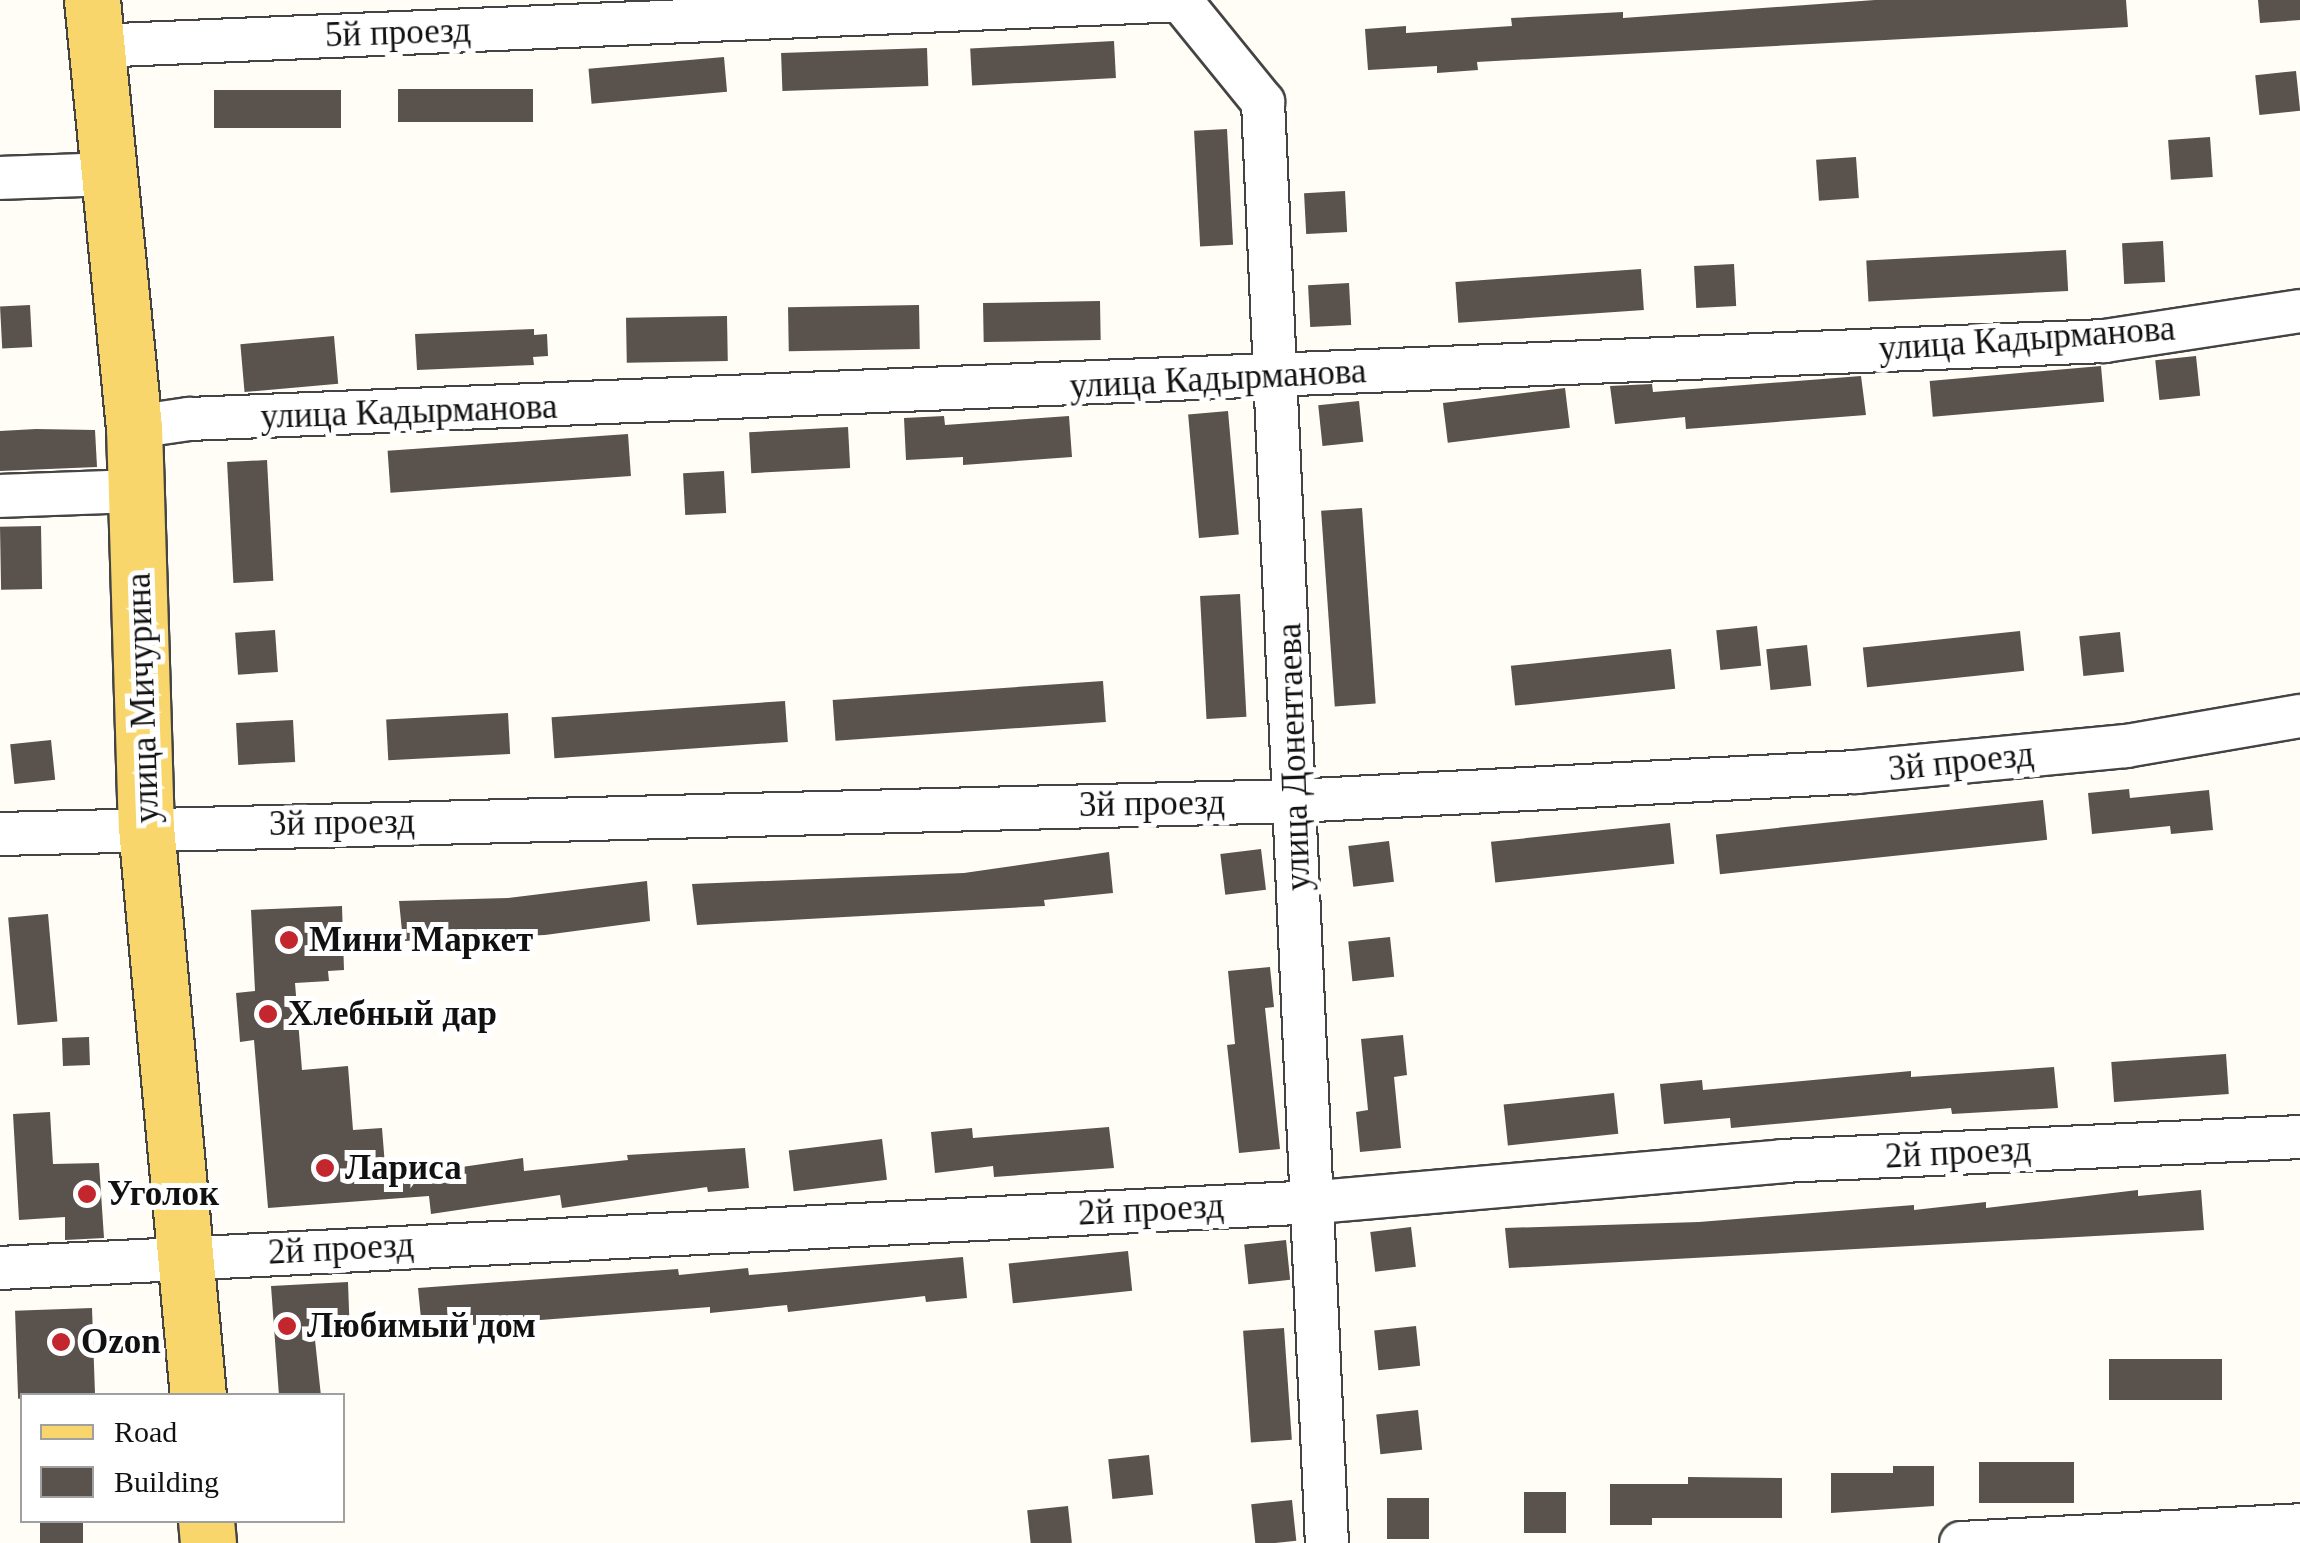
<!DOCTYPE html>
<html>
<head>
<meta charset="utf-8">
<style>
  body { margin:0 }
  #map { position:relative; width:2300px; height:1543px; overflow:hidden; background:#fffdf5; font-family:"Times New Roman",serif }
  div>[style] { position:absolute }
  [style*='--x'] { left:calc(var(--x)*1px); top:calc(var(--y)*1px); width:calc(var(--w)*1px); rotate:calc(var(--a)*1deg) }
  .building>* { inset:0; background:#5a524d; transform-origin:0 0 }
  .roads { filter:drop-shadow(2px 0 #444) drop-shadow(-2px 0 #444) drop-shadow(0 2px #444) drop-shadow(0 -2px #444) }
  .minor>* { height:42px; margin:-21px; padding:0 21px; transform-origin:21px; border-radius:21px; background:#fff }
  .major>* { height:55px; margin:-27.5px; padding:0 27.5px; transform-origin:27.5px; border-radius:27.5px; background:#f9d66b }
  .dots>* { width:28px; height:28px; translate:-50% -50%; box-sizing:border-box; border:5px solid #fff; border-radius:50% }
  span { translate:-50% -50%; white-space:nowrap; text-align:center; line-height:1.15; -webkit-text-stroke:10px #fff; paint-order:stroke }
  .street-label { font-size:35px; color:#111 }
  .poi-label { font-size:35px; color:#111; font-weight:700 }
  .left { translate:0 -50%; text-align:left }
  .legend { position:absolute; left:20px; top:1393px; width:325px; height:130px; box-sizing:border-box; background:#fff; border:2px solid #a0a0a0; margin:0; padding:12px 18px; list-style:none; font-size:30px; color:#111 }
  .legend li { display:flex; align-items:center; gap:20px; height:50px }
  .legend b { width:50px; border:2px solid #a0a0a0 }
</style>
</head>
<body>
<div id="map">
  <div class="building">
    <div style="clip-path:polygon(1875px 0,2126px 0,2128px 27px,1477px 62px,1478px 70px,1437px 73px,1437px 66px,1368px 70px,1365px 29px,1406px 26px,1406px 33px,1512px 26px,1511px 18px,1623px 12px,1623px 18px)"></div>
    <div style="clip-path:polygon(2258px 0,2300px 0,2300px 20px,2260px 23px)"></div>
    <div style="left:1114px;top:41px;width:37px;height:144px;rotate:87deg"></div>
    <div style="left:927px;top:48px;width:38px;height:146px;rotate:88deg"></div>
    <div style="left:724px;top:57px;width:35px;height:136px;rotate:85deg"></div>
    <div style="left:2296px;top:71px;width:40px;height:41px;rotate:84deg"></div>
    <div style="left:533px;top:89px;width:33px;height:135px;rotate:90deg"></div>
    <div style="left:341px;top:90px;width:38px;height:127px;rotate:90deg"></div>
    <div style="left:1227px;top:129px;width:116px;height:33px;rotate:87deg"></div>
    <div style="left:2210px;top:137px;width:40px;height:42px;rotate:86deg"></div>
    <div style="left:1856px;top:157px;width:41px;height:40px;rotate:86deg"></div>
    <div style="left:1345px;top:191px;width:41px;height:41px;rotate:87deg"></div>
    <div style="left:2163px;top:241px;width:41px;height:41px;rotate:87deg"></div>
    <div style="left:2066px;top:250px;width:41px;height:200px;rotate:87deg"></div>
    <div style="left:1734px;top:264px;width:42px;height:40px;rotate:87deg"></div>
    <div style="left:1641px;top:269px;width:41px;height:186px;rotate:86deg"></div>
    <div style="left:1349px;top:283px;width:42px;height:41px;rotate:87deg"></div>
    <div style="left:1100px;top:301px;width:39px;height:117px;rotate:89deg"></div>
    <div style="left:30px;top:305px;width:42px;height:30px;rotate:87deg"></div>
    <div style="left:919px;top:305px;width:44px;height:131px;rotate:89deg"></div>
    <div style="left:727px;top:316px;width:45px;height:101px;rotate:89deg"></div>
    <div style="clip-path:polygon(534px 329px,534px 335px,547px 334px,548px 356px,533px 357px,534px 365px,417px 370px,415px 334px)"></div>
    <div style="left:334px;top:336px;width:48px;height:94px;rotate:85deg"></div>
    <div style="left:2196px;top:356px;width:40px;height:41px;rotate:84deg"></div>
    <div style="left:2101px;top:366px;width:36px;height:172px;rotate:85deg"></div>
    <div style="clip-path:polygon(1861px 376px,1866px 415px,1686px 429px,1685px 417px,1615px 424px,1610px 386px,1652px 384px,1653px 392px)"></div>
    <div style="left:1565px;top:388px;width:40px;height:123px;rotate:83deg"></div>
    <div style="left:1359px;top:401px;width:41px;height:41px;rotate:84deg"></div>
    <div style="left:1228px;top:411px;width:124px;height:40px;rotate:85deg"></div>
    <div style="clip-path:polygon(944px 416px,945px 425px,1069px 416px,1072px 457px,963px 465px,963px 457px,906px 460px,904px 418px)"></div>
    <div style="left:848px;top:427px;width:41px;height:99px;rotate:87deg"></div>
    <div style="clip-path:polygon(36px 429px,95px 430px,97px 467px,0 471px,0 431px)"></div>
    <div style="left:628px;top:434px;width:42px;height:241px;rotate:86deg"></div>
    <div style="left:267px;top:460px;width:121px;height:40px;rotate:87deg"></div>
    <div style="left:724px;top:471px;width:42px;height:41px;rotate:87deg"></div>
    <div style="left:1362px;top:508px;width:196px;height:41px;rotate:86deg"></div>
    <div style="left:41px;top:526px;width:63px;height:41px;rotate:89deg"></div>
    <div style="left:1240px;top:594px;width:123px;height:40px;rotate:87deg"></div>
    <div style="left:1757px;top:626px;width:40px;height:41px;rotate:84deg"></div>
    <div style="left:275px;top:630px;width:42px;height:40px;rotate:86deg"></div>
    <div style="left:2020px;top:631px;width:40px;height:158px;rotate:84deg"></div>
    <div style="left:2120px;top:632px;width:40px;height:41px;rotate:84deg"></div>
    <div style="left:1807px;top:645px;width:41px;height:41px;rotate:84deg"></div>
    <div style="left:1671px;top:649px;width:40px;height:161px;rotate:84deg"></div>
    <div style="left:1103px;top:681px;width:41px;height:271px;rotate:86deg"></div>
    <div style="left:785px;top:701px;width:41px;height:234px;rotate:86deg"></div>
    <div style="left:508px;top:713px;width:41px;height:122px;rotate:87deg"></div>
    <div style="left:293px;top:720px;width:42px;height:57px;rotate:87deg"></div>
    <div style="left:51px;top:740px;width:40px;height:41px;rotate:84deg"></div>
    <div style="clip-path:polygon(2129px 789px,2130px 798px,2209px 790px,2213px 830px,2171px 834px,2170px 826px,2092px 834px,2088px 793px)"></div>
    <div style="left:2043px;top:800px;width:40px;height:329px;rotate:84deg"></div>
    <div style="left:1670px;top:823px;width:41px;height:180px;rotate:84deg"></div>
    <div style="left:1389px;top:841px;width:41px;height:41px;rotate:83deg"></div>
    <div style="left:1261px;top:849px;width:41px;height:41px;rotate:83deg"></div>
    <div style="clip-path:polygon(1109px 852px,1113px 893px,1044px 900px,1045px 906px,697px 925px,692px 884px,964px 873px)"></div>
    <div style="clip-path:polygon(647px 881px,650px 921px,545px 935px,403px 941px,399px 901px,508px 898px)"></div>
    <div style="clip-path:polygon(342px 906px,344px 970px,328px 971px,329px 981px,295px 983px,302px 1070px,348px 1066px,353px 1130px,382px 1128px,386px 1178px,523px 1158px,524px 1171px,628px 1160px,627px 1155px,745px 1148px,749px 1188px,708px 1192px,707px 1187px,562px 1208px,560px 1195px,431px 1214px,429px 1196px,268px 1208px,254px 1040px,240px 1042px,236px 993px,255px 991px,251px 910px)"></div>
    <div style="left:48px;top:914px;width:108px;height:40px;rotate:85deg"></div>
    <div style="left:1390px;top:937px;width:40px;height:42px;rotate:84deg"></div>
    <div style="clip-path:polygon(1270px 967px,1274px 1007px,1265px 1008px,1280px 1149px,1239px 1153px,1227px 1045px,1235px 1044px,1228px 971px)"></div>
    <div style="clip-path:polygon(1403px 1035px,1407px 1075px,1394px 1077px,1401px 1148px,1360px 1152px,1356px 1112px,1368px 1110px,1361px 1039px)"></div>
    <div style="left:89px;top:1037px;width:28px;height:27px;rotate:88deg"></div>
    <div style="left:2226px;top:1054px;width:40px;height:115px;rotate:86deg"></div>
    <div style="clip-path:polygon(2054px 1067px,2058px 1108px,1952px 1114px,1951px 1108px,1731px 1128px,1730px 1118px,1664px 1124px,1660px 1084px,1702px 1080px,1703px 1090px,1911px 1071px,1911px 1077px)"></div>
    <div style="left:1614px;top:1093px;width:41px;height:111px;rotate:84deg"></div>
    <div style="clip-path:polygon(50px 1112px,53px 1164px,99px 1163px,104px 1238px,65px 1240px,65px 1217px,19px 1220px,13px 1114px)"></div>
    <div style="clip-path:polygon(1109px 1127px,1114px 1168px,994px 1177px,993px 1166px,935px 1173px,931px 1132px,972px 1128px,973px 1138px)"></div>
    <div style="left:882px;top:1139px;width:41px;height:94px;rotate:83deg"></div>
    <div style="clip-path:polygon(2138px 1190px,2138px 1196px,2201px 1190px,2204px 1230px,1509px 1268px,1505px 1228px,1699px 1222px,1914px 1205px,1914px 1210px,1986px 1202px,1986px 1208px)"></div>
    <div style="left:1411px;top:1227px;width:40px;height:41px;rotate:83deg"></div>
    <div style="left:1286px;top:1240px;width:40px;height:42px;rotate:84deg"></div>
    <div style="left:1128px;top:1251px;width:40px;height:120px;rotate:84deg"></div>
    <div style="clip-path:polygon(963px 1257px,967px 1298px,926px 1302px,925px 1296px,788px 1312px,787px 1305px,710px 1313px,710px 1307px,422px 1329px,418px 1288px,678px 1269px,679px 1275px,748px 1268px,749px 1275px)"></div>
    <div style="clip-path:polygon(348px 1282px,350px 1338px,315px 1340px,321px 1396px,279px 1396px,271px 1286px)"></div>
    <div style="left:92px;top:1308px;width:88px;height:77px;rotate:88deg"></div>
    <div style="left:1416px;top:1326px;width:40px;height:42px;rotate:84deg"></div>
    <div style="left:1284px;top:1328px;width:112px;height:41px;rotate:86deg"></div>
    <div style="left:2109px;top:1359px;width:113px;height:41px"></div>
    <div style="left:1418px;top:1410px;width:40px;height:42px;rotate:84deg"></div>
    <div style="left:1149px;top:1455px;width:40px;height:41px;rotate:84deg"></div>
    <div style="left:2074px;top:1462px;width:41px;height:95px;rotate:90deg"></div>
    <div style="clip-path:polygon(1893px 1466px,1934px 1466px,1934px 1506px,1831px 1513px,1831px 1473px,1893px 1473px)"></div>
    <div style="clip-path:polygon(1688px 1477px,1782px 1478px,1782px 1518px,1652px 1518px,1652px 1525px,1610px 1525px,1610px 1484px,1688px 1484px)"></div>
    <div style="left:1524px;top:1492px;width:42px;height:41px"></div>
    <div style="left:1387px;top:1498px;width:42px;height:41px"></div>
    <div style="left:1292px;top:1500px;width:41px;height:41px;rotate:84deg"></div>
    <div style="left:1068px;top:1506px;width:37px;height:41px;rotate:84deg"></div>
    <div style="left:40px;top:1520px;width:43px;height:23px"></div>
  </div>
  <div class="roads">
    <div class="minor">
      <div style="--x:1180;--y:0;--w:132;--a:50.9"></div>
      <div style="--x:1263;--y:102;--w:1442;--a:87.46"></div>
      <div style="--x:94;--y:46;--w:1089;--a:-2.42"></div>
      <div style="--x:0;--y:178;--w:112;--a:-2"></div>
      <div style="--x:134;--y:427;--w:56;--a:-8.3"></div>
      <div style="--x:189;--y:419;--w:1917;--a:-2.33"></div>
      <div style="--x:2104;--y:341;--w:198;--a:-8.7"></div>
      <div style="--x:0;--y:496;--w:135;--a:-2.1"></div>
      <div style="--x:0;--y:834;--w:1294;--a:-1.46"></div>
      <div style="--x:1294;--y:801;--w:563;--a:-2.95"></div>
      <div style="--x:1856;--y:772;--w:271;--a:-5.5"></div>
      <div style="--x:2126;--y:746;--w:177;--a:-9.8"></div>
      <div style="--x:0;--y:1268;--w:1319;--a:-2.87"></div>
      <div style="--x:1317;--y:1202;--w:467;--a:-5"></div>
      <div style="--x:1782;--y:1161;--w:519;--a:-2.65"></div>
      <div style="--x:1961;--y:1543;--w:339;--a:-3"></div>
    </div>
    <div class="major">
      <div style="--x:92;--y:0;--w:429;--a:84.4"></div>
      <div style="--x:134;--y:427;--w:400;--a:88.3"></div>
      <div style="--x:146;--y:827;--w:571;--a:84.78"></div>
      <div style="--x:206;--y:1520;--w:23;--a:85"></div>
    </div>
  </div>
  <div class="dots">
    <div style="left:289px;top:940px;background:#c4262e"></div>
    <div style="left:268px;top:1014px;background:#c4262e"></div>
    <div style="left:325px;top:1168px;background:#c4262e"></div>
    <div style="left:87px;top:1194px;background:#c4262e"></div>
    <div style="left:287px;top:1326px;background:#c4262e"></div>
    <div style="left:61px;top:1342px;background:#c4262e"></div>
  </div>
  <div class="street-label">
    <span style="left:398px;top:33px;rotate:-2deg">5й проезд</span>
    <span style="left:2027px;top:339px;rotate:-4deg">улица Кадырманова</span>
    <span style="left:1218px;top:379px;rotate:-3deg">улица Кадырманова</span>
    <span style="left:409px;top:412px;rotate:-2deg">улица Кадырманова</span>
    <span style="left:143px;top:698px;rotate:-92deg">улица Мичурина</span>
    <span style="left:1294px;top:757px;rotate:-92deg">улица Донентаева</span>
    <span style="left:1961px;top:762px;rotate:-6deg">3й проезд</span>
    <span style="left:1152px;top:804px;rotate:-1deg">3й проезд</span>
    <span style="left:342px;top:823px;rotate:-1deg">3й проезд</span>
    <span style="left:1958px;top:1153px;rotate:-3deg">2й проезд</span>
    <span style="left:1151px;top:1210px;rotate:-3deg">2й проезд</span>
    <span style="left:341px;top:1249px;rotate:-3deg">2й проезд</span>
  </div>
  <div class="poi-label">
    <span class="left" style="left:309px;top:940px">Мини Маркет</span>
    <span class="left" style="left:288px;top:1014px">Хлебный дар</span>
    <span class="left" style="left:345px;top:1168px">Лариса</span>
    <span class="left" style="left:107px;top:1194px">Уголок</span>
    <span class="left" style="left:307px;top:1326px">Любимый дом</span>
    <span class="left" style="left:81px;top:1342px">Ozon</span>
  </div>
  <ul class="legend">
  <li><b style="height:12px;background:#f9d66b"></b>Road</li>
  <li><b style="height:28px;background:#5a524d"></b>Building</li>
  </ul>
</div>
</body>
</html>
